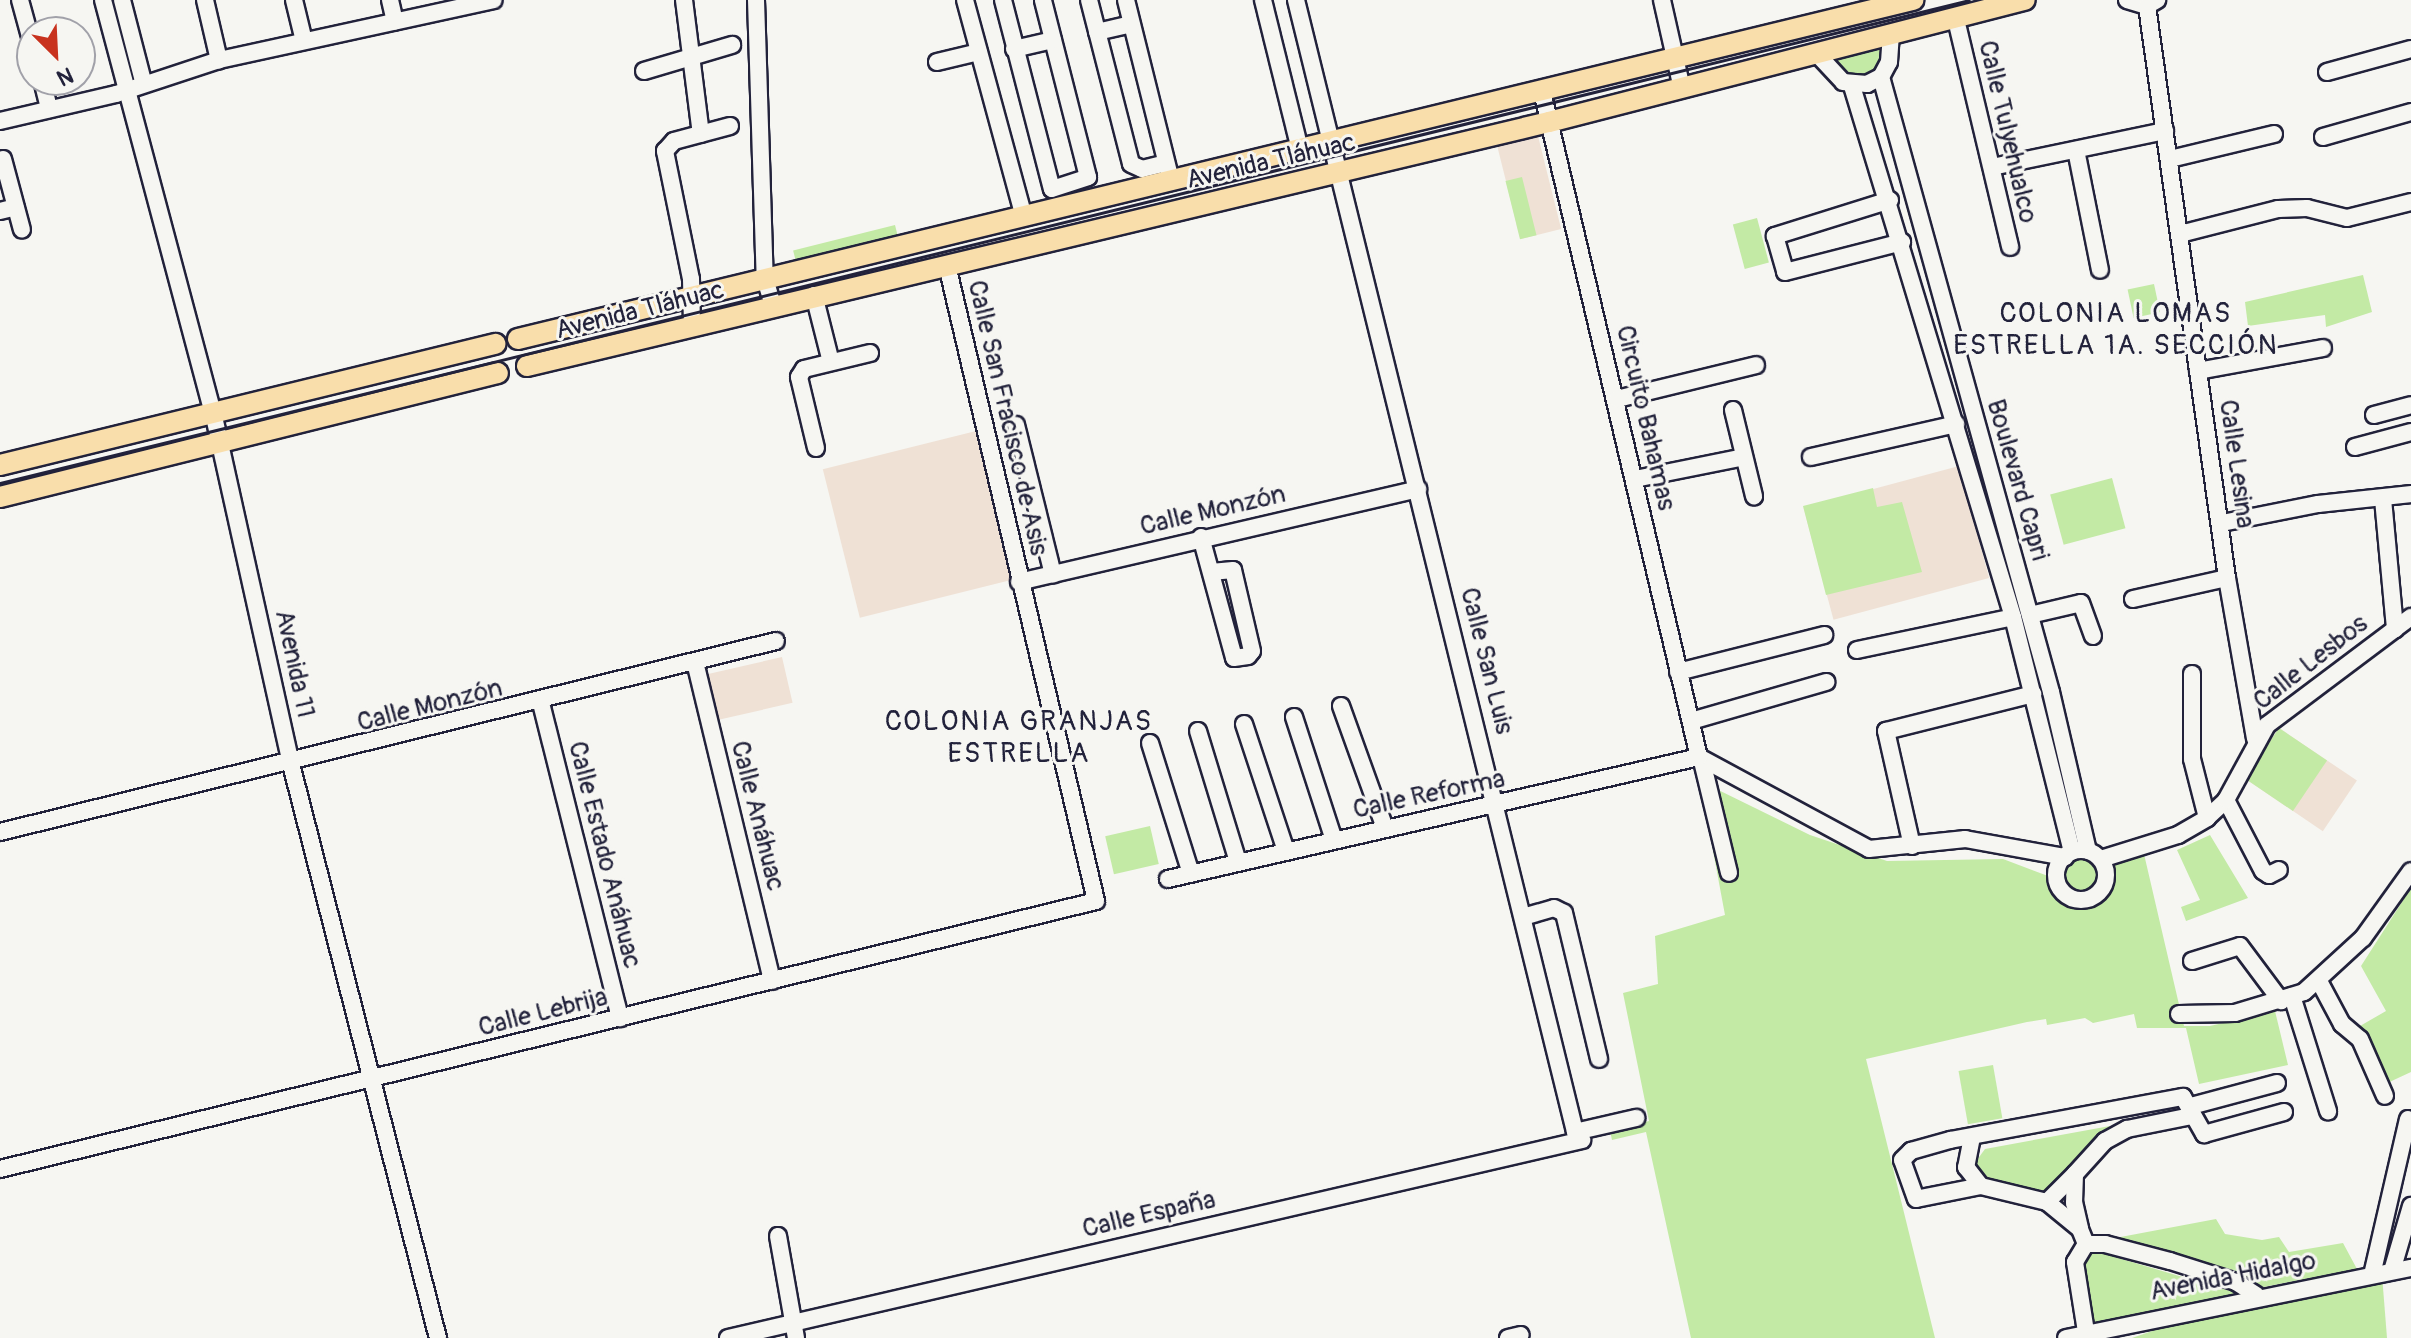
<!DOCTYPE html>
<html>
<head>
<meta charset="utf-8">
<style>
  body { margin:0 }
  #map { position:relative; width:2411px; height:1338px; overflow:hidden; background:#f6f6f2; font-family:Pangolin,sans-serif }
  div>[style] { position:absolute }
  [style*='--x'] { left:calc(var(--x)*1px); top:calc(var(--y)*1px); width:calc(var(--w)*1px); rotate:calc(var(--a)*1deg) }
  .built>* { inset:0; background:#efe1d5; transform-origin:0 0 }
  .green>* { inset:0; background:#c3eaa5; transform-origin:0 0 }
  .round { border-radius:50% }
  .roads { filter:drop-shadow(2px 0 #22223b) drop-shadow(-2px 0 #22223b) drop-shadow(0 2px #22223b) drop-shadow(0 -2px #22223b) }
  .minor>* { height:16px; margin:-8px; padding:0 8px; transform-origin:8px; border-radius:8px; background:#f6f6f2 }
  .minor>.ring { margin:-8px; padding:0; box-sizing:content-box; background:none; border:16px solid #f6f6f2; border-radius:50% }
  .major>* { height:20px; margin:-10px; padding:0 10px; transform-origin:10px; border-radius:10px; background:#f9deab }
  .rail>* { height:3px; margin:-1.5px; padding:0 1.5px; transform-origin:1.5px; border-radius:1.5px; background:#22223b }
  span { translate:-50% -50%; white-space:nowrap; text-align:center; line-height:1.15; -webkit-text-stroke:6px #f6f6f2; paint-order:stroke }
  .street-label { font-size:26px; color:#22223b }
  .neighbourhood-label { font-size:28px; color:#22223b; letter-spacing:2px }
  .north { position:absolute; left:16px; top:16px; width:80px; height:80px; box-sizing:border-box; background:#f6f6f2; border:2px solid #a1a1a9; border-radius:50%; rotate:156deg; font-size:22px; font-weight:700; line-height:32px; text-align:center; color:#22223b }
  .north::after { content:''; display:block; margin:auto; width:28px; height:36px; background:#c8321e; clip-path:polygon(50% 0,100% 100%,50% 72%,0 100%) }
</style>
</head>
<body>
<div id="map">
  <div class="built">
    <div style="left:1536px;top:128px;width:104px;height:42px;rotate:76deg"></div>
    <div style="left:980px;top:430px;width:153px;height:162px;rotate:76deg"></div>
    <div style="left:1959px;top:466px;width:116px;height:161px;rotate:75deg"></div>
    <div style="left:782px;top:657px;width:47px;height:78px;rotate:77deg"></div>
    <div style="left:2279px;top:728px;width:94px;height:61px;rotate:34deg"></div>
  </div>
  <div class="green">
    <div style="clip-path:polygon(1886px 42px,1881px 69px,1856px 82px,1825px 57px)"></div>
    <div style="left:1522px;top:177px;width:60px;height:17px;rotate:76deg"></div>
    <div style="left:1757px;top:218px;width:46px;height:25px;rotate:75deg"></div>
    <div style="left:895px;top:225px;width:16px;height:105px;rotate:76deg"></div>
    <div style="clip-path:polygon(2363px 275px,2372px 312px,2326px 327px,2325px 315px,2248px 326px,2245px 302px)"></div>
    <div style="left:2154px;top:284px;width:29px;height:27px;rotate:78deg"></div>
    <div style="left:2112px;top:478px;width:52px;height:64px;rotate:75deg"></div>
    <div style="clip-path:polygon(1873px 488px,1877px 507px,1902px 502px,1922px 572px,1826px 595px,1803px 506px)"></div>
    <div style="left:2279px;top:728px;width:58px;height:61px;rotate:34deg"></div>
    <div style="clip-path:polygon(1700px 781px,1810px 835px,1887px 861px,2003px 859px,2056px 879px,2064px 893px,2079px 900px,2101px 890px,2105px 866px,2144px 854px,2184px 1026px,2210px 1026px,2275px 1011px,2288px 1065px,2199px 1084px,2186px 1028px,2137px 1028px,2134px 1014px,2093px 1023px,2085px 1018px,2047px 1025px,2046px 1019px,2027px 1022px,1866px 1059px,1935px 1338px,1691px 1338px,1646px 1132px,1612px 1140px,1610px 1131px,1649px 1121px,1623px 993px,1658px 984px,1655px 936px,1725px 915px)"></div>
    <div style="left:1150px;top:826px;width:39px;height:46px;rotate:77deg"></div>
    <div style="clip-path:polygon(2210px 835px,2248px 898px,2186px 921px,2181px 907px,2200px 900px,2177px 850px)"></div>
    <div class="round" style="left:2066px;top:858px;width:34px;height:34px"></div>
    <div style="clip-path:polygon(2411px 888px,2411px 1072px,2383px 1085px,2360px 1026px,2386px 1011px,2361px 966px)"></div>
    <div style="left:1993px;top:1065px;width:54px;height:35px;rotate:80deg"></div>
    <div style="clip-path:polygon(2110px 1126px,2047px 1194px,1991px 1185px,1974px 1164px,1985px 1149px)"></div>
    <div style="clip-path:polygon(2216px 1219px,2225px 1234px,2262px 1240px,2279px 1237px,2289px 1252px,2343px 1243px,2357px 1269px,2264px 1287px,2110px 1239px)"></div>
    <div style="clip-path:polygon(2091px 1250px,2237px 1293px,2092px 1330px,2082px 1269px,2085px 1251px)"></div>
    <div style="clip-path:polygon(2382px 1275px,2387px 1338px,2132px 1338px,2256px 1295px)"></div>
  </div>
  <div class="roads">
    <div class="minor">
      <div style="--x:20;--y:0;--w:46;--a:74.7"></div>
      <div style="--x:103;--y:0;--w:426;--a:75.1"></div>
      <div style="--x:213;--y:412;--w:361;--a:77.5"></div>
      <div style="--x:291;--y:764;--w:593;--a:75.64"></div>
      <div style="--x:122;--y:0;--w:84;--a:75.5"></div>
      <div style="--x:205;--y:0;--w:62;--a:76.9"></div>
      <div style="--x:294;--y:0;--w:42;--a:76.3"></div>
      <div style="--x:390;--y:0;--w:22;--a:77"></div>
      <div style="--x:684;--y:0;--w:135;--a:82.8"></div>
      <div style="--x:756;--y:0;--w:279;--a:88.2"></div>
      <div style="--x:765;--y:279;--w:27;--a:73"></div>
      <div style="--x:965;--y:0;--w:225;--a:74.8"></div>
      <div style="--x:1003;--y:0;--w:195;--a:75.5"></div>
      <div style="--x:1052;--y:189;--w:38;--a:-18"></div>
      <div style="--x:1088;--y:177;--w:183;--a:-104.3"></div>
      <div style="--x:1089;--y:0;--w:169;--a:75.6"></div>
      <div style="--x:1131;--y:164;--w:12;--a:24"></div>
      <div style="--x:1142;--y:169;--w:25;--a:-14"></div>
      <div style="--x:1126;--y:0;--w:178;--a:76"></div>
      <div style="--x:1263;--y:0;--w:154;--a:76.1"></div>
      <div style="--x:1296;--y:0;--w:1166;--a:76.15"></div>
      <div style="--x:1575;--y:1132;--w:63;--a:-12.9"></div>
      <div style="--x:1662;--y:0;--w:91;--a:77.3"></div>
      <div style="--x:2127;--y:0;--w:21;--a:17"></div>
      <div style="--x:2147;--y:6;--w:12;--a:-31"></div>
      <div style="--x:2147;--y:6;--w:578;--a:82.04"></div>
      <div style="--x:2227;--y:578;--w:163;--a:80.1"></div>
      <div style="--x:1958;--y:28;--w:225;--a:76.6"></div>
      <div style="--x:1097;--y:32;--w:35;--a:-13"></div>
      <div style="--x:1014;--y:49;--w:40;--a:-13"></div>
      <div style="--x:1819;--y:56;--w:35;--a:47"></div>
      <div style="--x:1843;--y:82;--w:24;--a:5"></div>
      <div style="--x:1867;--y:84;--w:16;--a:-27"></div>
      <div style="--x:1881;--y:77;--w:17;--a:-62"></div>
      <div style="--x:1889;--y:62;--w:27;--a:-86"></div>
      <div style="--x:937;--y:62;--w:43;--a:-13.4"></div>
      <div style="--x:644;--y:71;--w:92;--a:-16.5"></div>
      <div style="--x:2327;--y:72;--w:87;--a:-15.3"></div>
      <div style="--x:1881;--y:77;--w:638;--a:74.55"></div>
      <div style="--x:2051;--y:692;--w:163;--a:76.9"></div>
      <div style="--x:42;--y:80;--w:30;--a:76"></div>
      <div style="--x:1852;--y:86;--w:555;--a:73.13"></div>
      <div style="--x:2013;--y:617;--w:242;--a:75.9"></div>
      <div style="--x:1542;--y:91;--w:684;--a:76.74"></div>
      <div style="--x:0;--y:121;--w:119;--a:-13.1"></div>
      <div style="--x:116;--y:94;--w:108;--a:-18.3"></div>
      <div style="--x:219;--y:60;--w:281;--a:-12.3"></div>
      <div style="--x:2323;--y:137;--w:91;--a:-15.9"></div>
      <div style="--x:2076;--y:150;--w:122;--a:78.7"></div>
      <div style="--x:3;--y:159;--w:73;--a:75"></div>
      <div style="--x:2170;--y:159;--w:107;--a:-13.5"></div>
      <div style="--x:1992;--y:167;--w:177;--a:-11.8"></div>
      <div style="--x:1890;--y:200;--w:121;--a:162.6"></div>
      <div style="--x:1775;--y:236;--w:37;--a:74"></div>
      <div style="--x:1785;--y:272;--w:121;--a:-14.4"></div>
      <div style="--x:0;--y:211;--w:16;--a:-14"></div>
      <div style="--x:2180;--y:234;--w:101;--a:-14.3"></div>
      <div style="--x:2278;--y:209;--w:29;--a:-2"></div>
      <div style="--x:2307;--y:208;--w:41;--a:14"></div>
      <div style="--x:2347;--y:218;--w:66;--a:-14"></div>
      <div style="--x:814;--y:295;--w:69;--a:75.8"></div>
      <div style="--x:692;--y:326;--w:47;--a:-91.2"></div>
      <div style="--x:691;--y:279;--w:131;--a:-101.5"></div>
      <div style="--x:665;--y:151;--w:13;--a:-48"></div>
      <div style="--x:674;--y:141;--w:58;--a:-15"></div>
      <div style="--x:2198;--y:371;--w:127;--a:-10.4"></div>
      <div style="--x:1617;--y:399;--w:143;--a:-13.7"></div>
      <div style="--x:1733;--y:410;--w:89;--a:76.3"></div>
      <div style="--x:2374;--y:415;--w:38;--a:-15"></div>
      <div style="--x:1016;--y:425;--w:154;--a:76.1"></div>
      <div style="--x:2355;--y:447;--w:58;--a:-15"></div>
      <div style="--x:816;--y:448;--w:73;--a:-103.5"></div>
      <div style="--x:799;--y:377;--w:9;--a:-58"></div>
      <div style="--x:804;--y:369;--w:68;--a:-13.6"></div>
      <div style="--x:1811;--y:457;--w:149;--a:-12.8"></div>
      <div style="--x:1635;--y:479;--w:111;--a:-11.4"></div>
      <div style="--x:2383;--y:499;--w:131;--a:84.7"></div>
      <div style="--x:2222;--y:523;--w:98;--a:-11.2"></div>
      <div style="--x:2318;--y:504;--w:94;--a:-6.1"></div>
      <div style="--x:1201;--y:537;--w:125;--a:74.7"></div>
      <div style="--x:1234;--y:658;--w:14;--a:-8"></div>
      <div style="--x:1248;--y:656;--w:6;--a:-51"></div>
      <div style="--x:1252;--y:651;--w:83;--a:-103.2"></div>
      <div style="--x:1233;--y:570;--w:22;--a:175"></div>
      <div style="--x:1019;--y:582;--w:410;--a:-13.1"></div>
      <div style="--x:2133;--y:599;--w:96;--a:-12.6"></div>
      <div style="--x:2030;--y:615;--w:52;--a:-13.2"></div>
      <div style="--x:2081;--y:603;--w:35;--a:70"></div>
      <div style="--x:1857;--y:650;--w:159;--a:-11.9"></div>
      <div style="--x:695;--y:662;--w:328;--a:76.4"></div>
      <div style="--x:1678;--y:672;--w:151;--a:-14.2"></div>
      <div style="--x:2192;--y:674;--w:85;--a:90"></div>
      <div style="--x:2192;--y:759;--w:61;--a:75.7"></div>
      <div style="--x:541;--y:703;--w:325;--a:75.9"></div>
      <div style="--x:1341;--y:706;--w:130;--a:70.2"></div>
      <div style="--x:1294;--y:717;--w:129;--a:72"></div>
      <div style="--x:1691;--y:721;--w:141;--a:-16.1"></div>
      <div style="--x:1244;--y:724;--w:134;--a:71.7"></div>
      <div style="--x:1198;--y:731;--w:137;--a:73"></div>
      <div style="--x:1150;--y:743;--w:137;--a:72.6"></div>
      <div style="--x:1699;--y:757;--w:193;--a:28.4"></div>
      <div style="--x:1869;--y:849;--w:97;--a:-5.9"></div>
      <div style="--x:1965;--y:839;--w:102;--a:10.2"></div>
      <div style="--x:1702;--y:761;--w:115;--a:76.4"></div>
      <div style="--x:2226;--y:800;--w:80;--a:62.5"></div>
      <div style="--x:2263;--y:871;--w:7;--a:34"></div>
      <div style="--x:2269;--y:875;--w:11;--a:-27"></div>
      <div style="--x:0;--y:832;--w:799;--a:-13.83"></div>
      <div style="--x:1912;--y:846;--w:118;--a:-102.7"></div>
      <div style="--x:1886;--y:731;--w:152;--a:-14.1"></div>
      <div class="ring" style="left:2056px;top:850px;width:34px;height:34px"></div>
      <div style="--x:2101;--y:859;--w:81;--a:-17.3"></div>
      <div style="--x:2178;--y:835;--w:34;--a:-30"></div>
      <div style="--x:2207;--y:818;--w:26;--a:-43"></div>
      <div style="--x:2226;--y:800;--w:85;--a:-61.3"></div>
      <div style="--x:2267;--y:725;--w:180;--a:-36.9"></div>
      <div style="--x:1168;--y:879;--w:545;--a:-12.94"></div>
      <div style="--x:1523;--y:917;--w:32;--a:-16"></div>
      <div style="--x:1554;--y:908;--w:11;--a:27"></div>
      <div style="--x:1564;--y:913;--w:150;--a:76.5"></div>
      <div style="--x:2192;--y:961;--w:50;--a:-17.4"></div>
      <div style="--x:2240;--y:946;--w:69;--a:53.3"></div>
      <div style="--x:2319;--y:981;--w:49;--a:61.9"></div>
      <div style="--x:2342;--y:1024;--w:23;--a:40"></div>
      <div style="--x:2360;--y:1039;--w:62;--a:66.3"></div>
      <div style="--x:2292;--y:996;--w:121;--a:72.6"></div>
      <div style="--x:2179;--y:1014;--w:56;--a:-1"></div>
      <div style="--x:2235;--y:1013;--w:72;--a:-16.9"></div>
      <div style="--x:2304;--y:992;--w:80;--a:-42.5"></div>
      <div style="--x:2363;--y:938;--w:82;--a:-54.4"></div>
      <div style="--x:2191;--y:1106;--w:89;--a:-15"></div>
      <div style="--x:1972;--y:1137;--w:31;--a:101"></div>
      <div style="--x:1966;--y:1167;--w:24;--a:52"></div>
      <div style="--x:0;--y:1169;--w:1128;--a:-13.74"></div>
      <div style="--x:1096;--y:901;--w:653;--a:-103.19"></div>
      <div style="--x:2047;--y:1202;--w:40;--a:-45"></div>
      <div style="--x:2080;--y:1228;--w:26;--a:-103"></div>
      <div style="--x:2074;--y:1203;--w:29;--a:-88"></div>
      <div style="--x:2075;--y:1174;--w:45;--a:-47.7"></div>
      <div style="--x:2105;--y:1141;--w:25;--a:-29"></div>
      <div style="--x:2127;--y:1129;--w:65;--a:-11.5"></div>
      <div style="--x:778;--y:1236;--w:104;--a:80"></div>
      <div style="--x:2086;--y:1244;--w:16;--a:-112"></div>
      <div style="--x:2080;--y:1229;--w:43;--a:-140.7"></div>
      <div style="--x:2047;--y:1202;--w:68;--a:-166.4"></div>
      <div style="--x:1981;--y:1186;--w:66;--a:168.7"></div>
      <div style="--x:1916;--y:1199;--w:41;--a:-109.7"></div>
      <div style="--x:1902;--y:1160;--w:13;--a:-45"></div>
      <div style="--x:1911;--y:1151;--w:41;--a:-15.8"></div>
      <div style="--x:1950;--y:1140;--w:237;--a:-10.5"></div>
      <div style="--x:2183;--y:1097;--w:43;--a:60.4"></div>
      <div style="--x:2204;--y:1134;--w:83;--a:-15.4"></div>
      <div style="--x:2392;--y:1271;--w:68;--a:-73.7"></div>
      <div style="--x:2372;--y:1275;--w:160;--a:-77"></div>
      <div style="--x:728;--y:1338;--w:877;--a:-13.05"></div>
      <div style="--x:1508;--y:1338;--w:13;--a:-13"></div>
      <div style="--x:2066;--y:1338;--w:352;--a:-11.5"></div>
      <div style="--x:2087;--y:1338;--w:77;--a:-99"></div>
      <div style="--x:2075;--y:1262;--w:21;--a:-59"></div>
      <div style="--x:2086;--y:1244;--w:19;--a:0"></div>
      <div style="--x:2105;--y:1244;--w:67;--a:14.7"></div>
      <div style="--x:2170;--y:1261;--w:69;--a:17.7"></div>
      <div style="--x:2236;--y:1282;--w:24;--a:33"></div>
    </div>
    <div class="major">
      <div style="--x:518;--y:339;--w:1436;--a:-13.66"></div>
      <div style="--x:527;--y:366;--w:1051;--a:-13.43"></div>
      <div style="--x:1549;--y:122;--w:491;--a:-14.4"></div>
      <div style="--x:0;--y:465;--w:510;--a:-13.74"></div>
      <div style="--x:0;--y:497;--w:513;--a:-13.98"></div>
    </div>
  </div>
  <div class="rail">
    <div style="--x:0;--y:483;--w:2027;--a:-13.78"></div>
  </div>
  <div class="street-label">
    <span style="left:2007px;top:132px;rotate:77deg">Calle Tulyehualco</span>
    <span style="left:1271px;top:162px;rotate:-13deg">Avenida Tláhuac</span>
    <span style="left:640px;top:311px;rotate:-14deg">Avenida Tláhuac</span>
    <span style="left:1007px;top:418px;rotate:77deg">Calle San Fracisco de Asis</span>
    <span style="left:1645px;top:418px;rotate:77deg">Circuito Bahamas</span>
    <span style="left:2236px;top:464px;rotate:82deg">Calle Lesina</span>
    <span style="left:2017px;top:480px;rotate:74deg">Boulevard Capri</span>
    <span style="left:1213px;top:511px;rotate:-13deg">Calle Monzón</span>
    <span style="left:1486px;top:661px;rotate:76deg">Calle San Luis</span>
    <span style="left:2311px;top:663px;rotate:-38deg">Calle Lesbos</span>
    <span style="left:294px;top:664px;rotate:78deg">Avenida 11</span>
    <span style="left:430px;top:706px;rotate:-14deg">Calle Monzón</span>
    <span style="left:1429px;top:795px;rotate:-12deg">Calle Reforma</span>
    <span style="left:757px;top:816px;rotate:76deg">Calle Anáhuac</span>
    <span style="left:604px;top:855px;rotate:76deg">Calle Estado Anáhuac</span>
    <span style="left:543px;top:1013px;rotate:-14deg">Calle Lebrija</span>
    <span style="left:1149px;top:1215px;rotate:-13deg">Calle España</span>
    <span style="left:2233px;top:1277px;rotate:-11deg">Avenida Hidalgo</span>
  </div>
  <div class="neighbourhood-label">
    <span style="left:2116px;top:330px">COLONIA LOMAS<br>ESTRELLA 1A. SECCIÓN</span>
    <span style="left:1019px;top:738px">COLONIA GRANJAS<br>ESTRELLA</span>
  </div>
  <div class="north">N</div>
</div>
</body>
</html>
